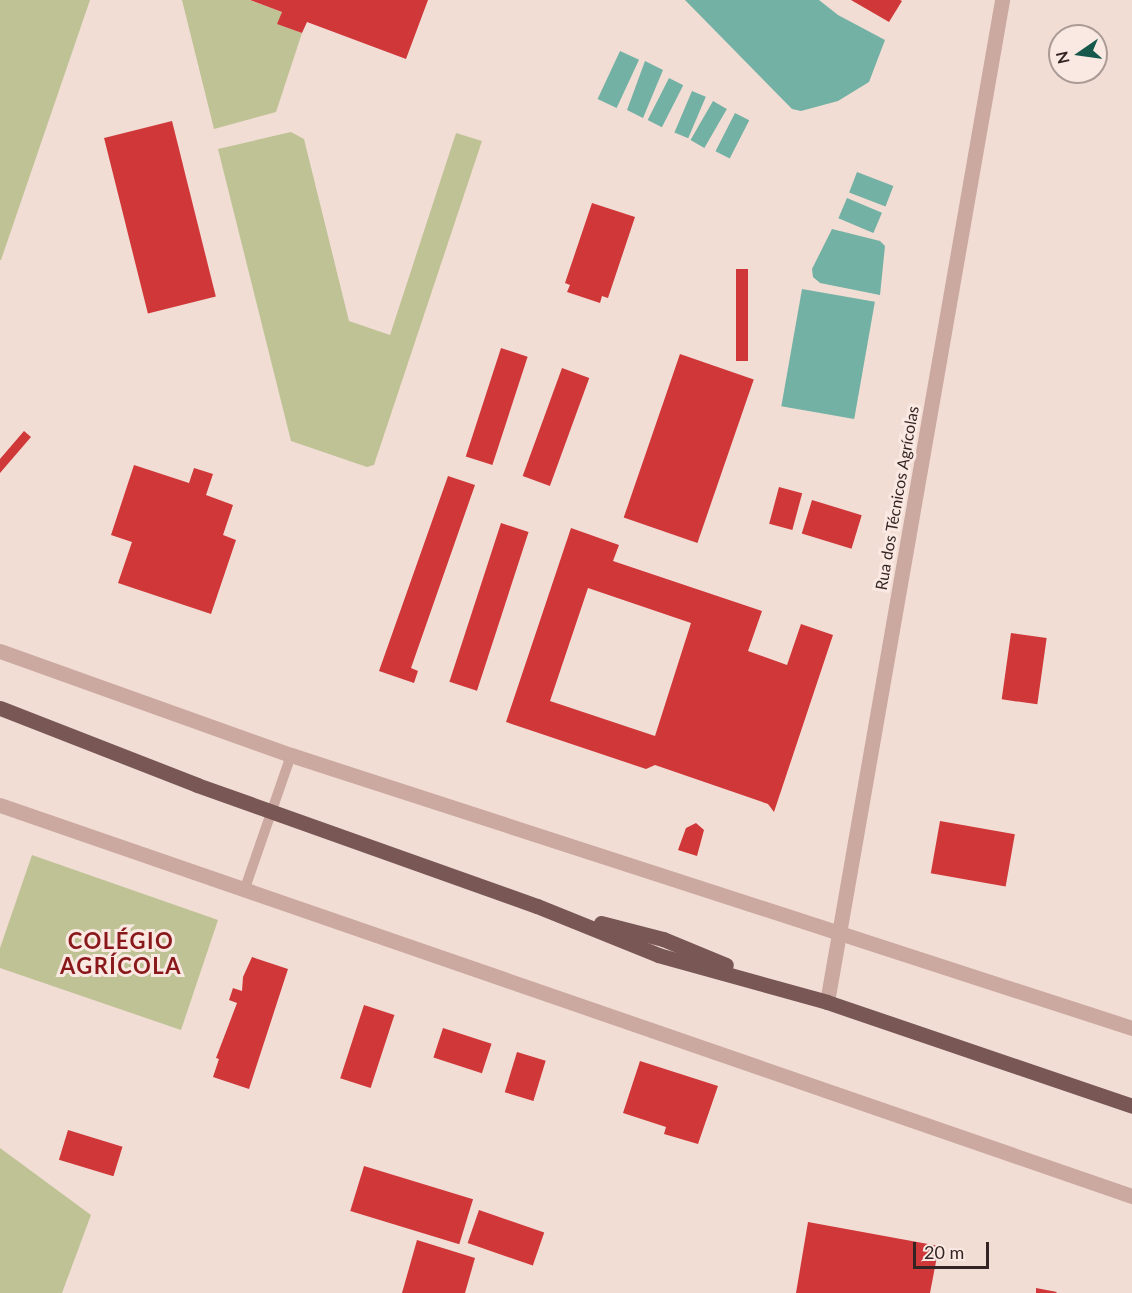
<!DOCTYPE html>
<html>
<head>
<meta charset="utf-8">
<style>
  body { margin:0 }
  #map { position:relative; width:1132px; height:1293px; overflow:hidden; background:#f2ddd5; font-family:Lato,sans-serif }
  div>[style] { position:absolute }
  [style*='--x'] { left:calc(var(--x)*1px); top:calc(var(--y)*1px); width:calc(var(--w)*1px); rotate:calc(var(--a)*1deg) }
  .green>* { inset:0; background:#bec295 }
  .water>* { inset:0; background:#73b1a4; transform-origin:0 0 }
  .building>* { inset:0; background:#cf3739; transform-origin:0 0 }
  .lane>* { height:10px; margin:-5px; padding:0 5px; transform-origin:5px; border-radius:5px; background:#cba9a1 }
  .street>* { height:15px; margin:-7.5px; padding:0 7.5px; transform-origin:7.5px; border-radius:7.5px; background:#cba9a1 }
  .primary>* { height:15px; margin:-7.5px; padding:0 7.5px; transform-origin:7.5px; border-radius:7.5px; background:#785754 }
  span { translate:-50% -50%; white-space:nowrap; text-align:center; line-height:1.15; -webkit-text-stroke:6px #fae9e2; paint-order:stroke }
  .street-label { font-size:16px; color:#342524 }
  .district-label { font-size:22px; color:#89181a; font-weight:700; letter-spacing:1.5px }
  .north { position:absolute; left:1048px; top:24px; width:60px; height:60px; box-sizing:border-box; background:#fae9e2; border:2px solid #ab9b96; border-radius:50%; rotate:257deg; font-size:16px; font-weight:700; line-height:24px; text-align:center; color:#342524 }
  .north::after { content:''; display:block; margin:auto; width:21px; height:27px; background:#17584c; clip-path:polygon(50% 0,100% 100%,50% 72%,0 100%) }
  .scale { position:absolute; left:913px; top:1242px; width:76px; height:27px; box-sizing:border-box; border:3px solid #342524; border-top:0; padding-left:8px; font-size:18px; line-height:21px; white-space:nowrap; color:#342524; -webkit-text-stroke:4px #fae9e2; paint-order:stroke }
</style>
</head>
<body>
<div id="map">
  <div class="green">
    <div style="clip-path:polygon(0 0,90px 0,1px 260px,0 260px)"></div>
    <div style="clip-path:polygon(182px 0,249px 0,282px 12px,278px 24px,302px 33px,276px 112px,214px 129px)"></div>
    <div style="clip-path:polygon(291px 132px,304px 139px,349px 321px,390px 335px,456px 133px,482px 141px,374px 465px,367px 467px,291px 441px,218px 149px)"></div>
    <div style="clip-path:polygon(32px 855px,218px 920px,181px 1030px,0 968px,0 948px)"></div>
    <div style="clip-path:polygon(0 1148px,91px 1215px,62px 1293px,0 1293px)"></div>
  </div>
  <div class="water">
    <div style="clip-path:polygon(685px 0,819px 0,838px 15px,885px 40px,869px 82px,838px 101px,801px 111px,792px 109px)"></div>
    <div style="left:620px;top:51px;width:21px;height:53px;rotate:25deg"></div>
    <div style="clip-path:polygon(645px 61px,663px 70px,643px 118px,627px 110px)"></div>
    <div style="left:669px;top:78px;width:16px;height:47px;rotate:27deg"></div>
    <div style="left:692px;top:91px;width:15px;height:45px;rotate:23deg"></div>
    <div style="left:713px;top:101px;width:16px;height:45px;rotate:30deg"></div>
    <div style="left:735px;top:113px;width:16px;height:43px;rotate:27deg"></div>
    <div style="left:857px;top:172px;width:39px;height:22px;rotate:21deg"></div>
    <div style="left:847px;top:198px;width:38px;height:22px;rotate:23deg"></div>
    <div style="clip-path:polygon(832px 229px,880px 241px,885px 246px,880px 295px,820px 283px,813px 277px,812px 269px)"></div>
    <div style="left:802px;top:289px;width:74px;height:119px;rotate:10deg"></div>
  </div>
  <div class="building">
    <div style="clip-path:polygon(250px 0,428px 0,406px 59px,307px 22px,302px 33px,277px 24px,282px 12px)"></div>
    <div style="clip-path:polygon(851px 0,900px 0,902px 1px,889px 22px)"></div>
    <div style="left:172px;top:121px;width:181px;height:70px;rotate:76deg"></div>
    <div style="clip-path:polygon(592px 203px,635px 217px,608px 298px,602px 296px,600px 303px,567px 292px,570px 285px,565px 283px)"></div>
    <div style="left:736px;top:269px;width:12px;height:92px"></div>
    <div style="left:501px;top:348px;width:28px;height:114px;rotate:18deg"></div>
    <div style="left:680px;top:354px;width:78px;height:173px;rotate:19deg"></div>
    <div style="left:562px;top:368px;width:29px;height:115px;rotate:20deg"></div>
    <div style="clip-path:polygon(24px 431px,31px 437px,0 473px,0 459px)"></div>
    <div style="clip-path:polygon(134px 465px,189px 483px,194px 468px,213px 474px,206px 495px,233px 505px,223px 535px,236px 540px,211px 614px,118px 583px,132px 542px,111px 535px)"></div>
    <div style="clip-path:polygon(448px 476px,475px 485px,411px 668px,418px 671px,414px 683px,379px 671px)"></div>
    <div style="left:779px;top:487px;width:24px;height:38px;rotate:15deg"></div>
    <div style="left:812px;top:500px;width:52px;height:35px;rotate:17deg"></div>
    <div style="left:501px;top:523px;width:29px;height:167px;rotate:18deg"></div>
    <div style="clip-path:polygon(evenodd,571px 528px,619px 545px,613px 561px,762px 611px,748px 651px,787px 665px,801px 624px,833px 635px,774px 812px,768px 804px,655px 765px,646px 769px,506px 722px,571px 528px,588px 588px,691px 623px,655px 736px,550px 701px,588px 588px)"></div>
    <div style="left:1011px;top:633px;width:36px;height:67px;rotate:8deg"></div>
    <div style="left:940px;top:821px;width:76px;height:53px;rotate:10deg"></div>
    <div style="clip-path:polygon(696px 823px,704px 830px,697px 856px,678px 850px,686px 828px)"></div>
    <div style="clip-path:polygon(252px 957px,288px 969px,249px 1089px,213px 1077px,219px 1059px,216px 1058px,237px 1003px,229px 1000px,233px 988px,242px 991px,243px 977px)"></div>
    <div style="left:364px;top:1005px;width:32px;height:77px;rotate:18deg"></div>
    <div style="left:443px;top:1028px;width:51px;height:31px;rotate:18deg"></div>
    <div style="left:517px;top:1052px;width:30px;height:42px;rotate:17deg"></div>
    <div style="clip-path:polygon(640px 1061px,718px 1086px,698px 1144px,664px 1134px,666px 1127px,623px 1113px)"></div>
    <div style="left:68px;top:1130px;width:57px;height:31px;rotate:17deg"></div>
    <div style="left:364px;top:1166px;width:114px;height:47px;rotate:17deg"></div>
    <div style="left:479px;top:1210px;width:69px;height:35px;rotate:19deg"></div>
    <div style="clip-path:polygon(808px 1222px,939px 1246px,930px 1293px,796px 1293px)"></div>
    <div style="clip-path:polygon(417px 1240px,475px 1258px,465px 1293px,402px 1293px)"></div>
    <div style="clip-path:polygon(1036px 1288px,1057px 1292px,1056px 1293px,1036px 1293px)"></div>
  </div>
  <div class="lane">
    <div style="--x:244;--y:891;--w:144;--a:-70.9"></div>
  </div>
  <div class="street">
    <div style="--x:0;--y:651;--w:309;--a:19.7"></div>
    <div style="--x:291;--y:755;--w:884;--a:17.98"></div>
    <div style="--x:0;--y:805;--w:1198;--a:19.06"></div>
    <div style="--x:827;--y:1002;--w:1017;--a:-80.09"></div>
  </div>
  <div class="primary">
    <div style="--x:0;--y:708;--w:212;--a:21.3"></div>
    <div style="--x:197;--y:785;--w:361;--a:19.6"></div>
    <div style="--x:537;--y:906;--w:131;--a:22"></div>
    <div style="--x:658;--y:955;--w:175;--a:15.5"></div>
    <div style="--x:827;--y:1002;--w:322;--a:18.8"></div>
    <div style="--x:601;--y:923;--w:64;--a:14.5"></div>
    <div style="--x:663;--y:939;--w:68;--a:22.4"></div>
  </div>
  <div class="street-label">
    <span style="left:897px;top:498px;rotate:-80deg">Rua dos Técnicos Agrícolas</span>
  </div>
  <div class="district-label">
    <span style="left:121px;top:953px">COLÉGIO<br>AGRÍCOLA</span>
  </div>
  <div class="north">N</div>
  <div class="scale">20 m</div>
</div>
</body>
</html>
